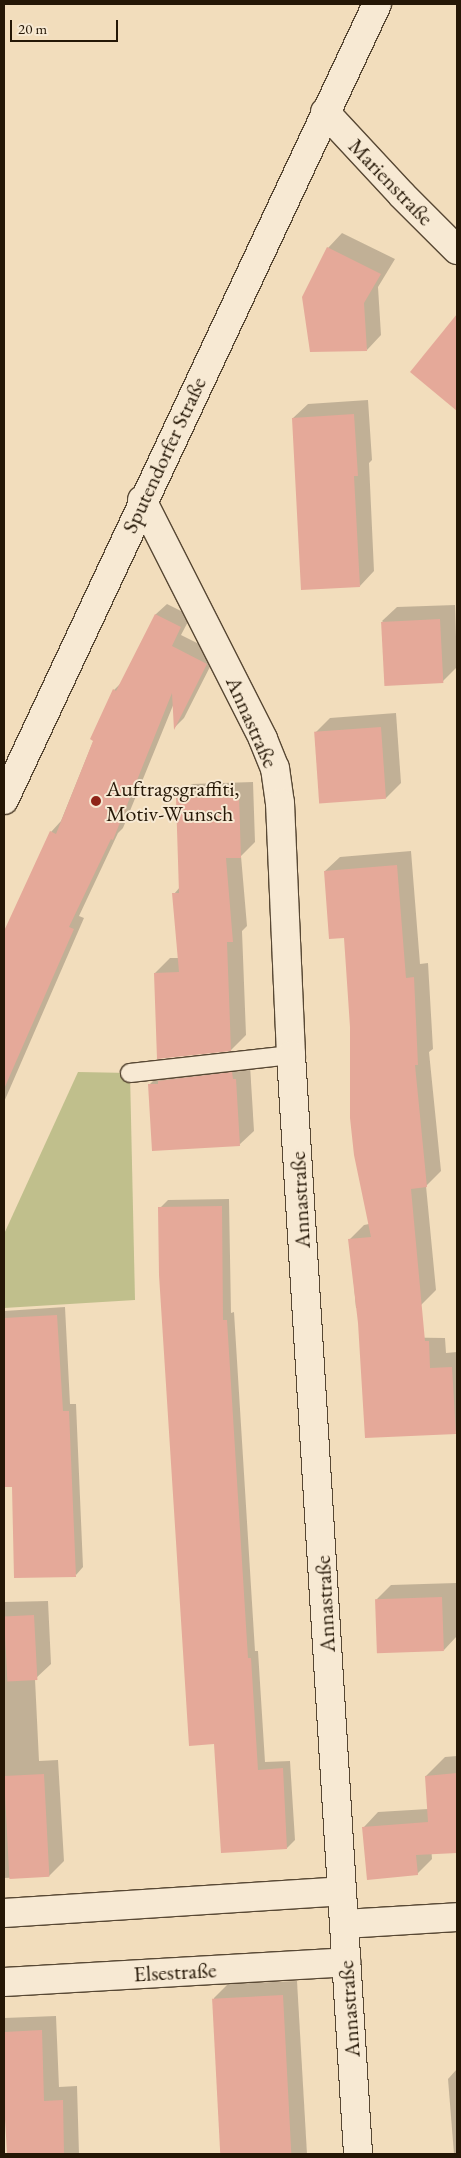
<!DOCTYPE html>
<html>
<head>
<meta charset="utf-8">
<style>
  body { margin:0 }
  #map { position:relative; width:461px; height:2158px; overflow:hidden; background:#f2ddbc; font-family:"EB Garamond",serif }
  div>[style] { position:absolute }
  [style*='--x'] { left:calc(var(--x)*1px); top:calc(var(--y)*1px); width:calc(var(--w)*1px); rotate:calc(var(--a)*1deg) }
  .green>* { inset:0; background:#c0bf8c }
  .shadow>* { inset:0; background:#0003 }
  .building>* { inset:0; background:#e5a999; transform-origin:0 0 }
  .roads { filter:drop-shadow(1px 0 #584834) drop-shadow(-1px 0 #584834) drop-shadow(0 1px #584834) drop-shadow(0 -1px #584834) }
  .service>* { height:18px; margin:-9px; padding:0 9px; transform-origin:9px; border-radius:9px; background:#f7e9d3 }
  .minor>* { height:28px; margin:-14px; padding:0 14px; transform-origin:14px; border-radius:14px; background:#f7e9d3 }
  .dots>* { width:14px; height:14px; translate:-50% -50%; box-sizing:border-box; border:2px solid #f7e9d3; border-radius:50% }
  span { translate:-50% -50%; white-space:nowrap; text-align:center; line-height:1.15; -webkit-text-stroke:4px #f7e9d3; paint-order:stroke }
  .street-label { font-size:22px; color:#251706 }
  .poi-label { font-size:22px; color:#251706 }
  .left { translate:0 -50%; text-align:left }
  .frame { position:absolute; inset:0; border:5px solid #251706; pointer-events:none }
  .scale { position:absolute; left:10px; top:20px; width:108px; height:22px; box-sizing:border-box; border:2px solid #251706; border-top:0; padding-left:6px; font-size:15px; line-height:18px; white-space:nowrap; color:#251706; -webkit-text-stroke:4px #f7e9d3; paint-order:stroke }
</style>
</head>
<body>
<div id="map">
  <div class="green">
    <div style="clip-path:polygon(78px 1072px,130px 1073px,135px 1300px,4px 1308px,4px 1234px)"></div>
  </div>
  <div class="shadow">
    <div style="clip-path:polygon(342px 233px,395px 259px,378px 287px,381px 335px,367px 350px,328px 248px)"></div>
    <div style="clip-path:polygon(457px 319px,457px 409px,411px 372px)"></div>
    <div style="clip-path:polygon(368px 400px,372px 460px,369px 463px,374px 571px,360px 586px,293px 418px,308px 404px)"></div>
    <div style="clip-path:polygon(167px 604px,191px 616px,181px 635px,217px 653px,184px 718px,175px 727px,174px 703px,123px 828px,118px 833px,79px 916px,84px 918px,4px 1102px,4px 935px,51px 832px,61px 821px,114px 690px,121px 683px,156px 614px)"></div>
    <div style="clip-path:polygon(455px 605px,457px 667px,442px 682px,382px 621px,397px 607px)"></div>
    <div style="clip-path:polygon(396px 713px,401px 783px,386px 798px,315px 733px,330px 718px)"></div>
    <div style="clip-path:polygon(253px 782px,255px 842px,241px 856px,247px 926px,242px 931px,246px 1035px,231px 1050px,155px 973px,170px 958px,179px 958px,174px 894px,180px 887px,177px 799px,192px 784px)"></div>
    <div style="clip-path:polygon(411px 851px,420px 964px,428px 963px,433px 1049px,429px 1052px,441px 1171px,426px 1186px,436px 1290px,421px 1305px,356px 1308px,350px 1239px,364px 1225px,369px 1224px,351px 1027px,345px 937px,325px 871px,340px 857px)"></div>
    <div style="clip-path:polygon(250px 1065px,254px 1131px,239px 1145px,149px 1085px,164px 1070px)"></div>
    <div style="clip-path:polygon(229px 1199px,231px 1313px,234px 1312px,255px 1651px,258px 1651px,265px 1762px,290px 1761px,295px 1840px,287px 1848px,215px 1743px,160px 1208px,168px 1200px)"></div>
    <div style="clip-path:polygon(65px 1307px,70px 1404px,76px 1404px,83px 1567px,76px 1575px,13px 1485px,6px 1486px,4px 1458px,4px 1311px)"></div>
    <div style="clip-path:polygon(377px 1337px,445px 1338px,446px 1353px,457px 1352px,457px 1470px,456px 1432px)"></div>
    <div style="clip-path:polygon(456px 1583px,457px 1636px,444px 1650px,376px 1600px,391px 1585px)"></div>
    <div style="clip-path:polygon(48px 1601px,51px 1664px,35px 1679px,39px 1761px,58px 1760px,64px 1861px,49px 1876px,4px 1878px,4px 1602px)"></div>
    <div style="clip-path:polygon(457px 1756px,457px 1828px,430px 1830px,432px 1859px,417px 1874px,364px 1827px,378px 1812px,428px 1809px,426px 1776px,445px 1757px)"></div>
    <div style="clip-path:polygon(297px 1981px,307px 2154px,223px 2154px,214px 1998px,228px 1984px)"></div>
    <div style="clip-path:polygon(56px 2016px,59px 2087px,77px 2086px,79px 2154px,8px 2154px,6px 2101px,4px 2101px,4px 2018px)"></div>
    <div style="clip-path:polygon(457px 2069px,457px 2154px,454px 2154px,448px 2079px)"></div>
  </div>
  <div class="building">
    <div style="clip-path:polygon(327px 247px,381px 274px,364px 303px,367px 351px,310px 352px,302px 297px)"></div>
    <div style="clip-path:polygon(457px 314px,457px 411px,410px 372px)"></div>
    <div style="clip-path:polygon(354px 414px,358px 476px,354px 476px,360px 587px,301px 590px,292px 418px)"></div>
    <div style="clip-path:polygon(155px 614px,181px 627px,172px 646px,207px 664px,174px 730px,172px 693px,113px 840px,111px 839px,69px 927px,74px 929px,4px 1089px,4px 931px,50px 831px,56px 834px,93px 741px,90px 739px,113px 689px,116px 691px)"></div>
    <div style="left:440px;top:619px;width:64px;height:59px;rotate:87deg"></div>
    <div style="left:381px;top:727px;width:72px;height:67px;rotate:86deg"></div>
    <div style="clip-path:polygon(239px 796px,241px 858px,226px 858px,233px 942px,227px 942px,231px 1051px,157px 1059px,154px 973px,179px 972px,172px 893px,179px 893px,176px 798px)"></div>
    <div style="clip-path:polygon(397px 865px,406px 978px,414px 977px,418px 1065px,415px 1065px,427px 1187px,411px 1189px,425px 1341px,429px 1341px,430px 1368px,452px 1367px,456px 1434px,365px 1438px,358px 1323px,348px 1239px,371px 1237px,354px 1155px,350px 1118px,350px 1027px,344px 938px,329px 939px,324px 871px)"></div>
    <div style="clip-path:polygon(232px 1072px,233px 1079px,236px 1079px,240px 1146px,152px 1151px,148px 1084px,158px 1084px,158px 1081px)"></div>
    <div style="clip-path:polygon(222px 1206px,223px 1320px,227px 1320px,248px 1658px,251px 1658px,258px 1770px,283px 1768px,287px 1849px,221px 1853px,214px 1744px,189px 1746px,159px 1275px,158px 1207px)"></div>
    <div style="clip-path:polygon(57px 1315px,63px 1411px,69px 1411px,76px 1577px,14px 1578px,12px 1487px,4px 1487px,4px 1318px)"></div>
    <div style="left:442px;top:1597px;width:54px;height:67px;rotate:88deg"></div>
    <div style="left:34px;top:1615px;width:65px;height:30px;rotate:87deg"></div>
    <div style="clip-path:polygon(457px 1773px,457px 1853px,416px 1855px,418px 1875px,367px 1880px,362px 1827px,428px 1822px,425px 1776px)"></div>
    <div style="left:44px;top:1774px;width:103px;height:40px;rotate:87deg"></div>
    <div style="left:283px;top:1995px;width:159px;height:71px;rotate:87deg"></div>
    <div style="clip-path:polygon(42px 2030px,44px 2101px,63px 2100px,64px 2154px,7px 2154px,4px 2102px,4px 2032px)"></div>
  </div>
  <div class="roads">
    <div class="service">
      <div style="--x:130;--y:1073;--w:162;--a:-6.4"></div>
    </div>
    <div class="minor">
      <div style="--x:325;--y:112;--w:113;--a:47.1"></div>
      <div style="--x:402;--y:195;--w:78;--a:45"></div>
      <div style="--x:142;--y:500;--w:268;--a:63.1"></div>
      <div style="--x:263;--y:739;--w:31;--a:68"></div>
      <div style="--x:275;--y:768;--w:35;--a:82"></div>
      <div style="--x:280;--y:803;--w:252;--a:87.5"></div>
      <div style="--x:291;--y:1055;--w:1101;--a:86.51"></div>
      <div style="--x:4;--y:800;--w:879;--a:-64.89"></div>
      <div style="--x:4;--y:1913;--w:338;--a:-3.7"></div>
      <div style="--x:344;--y:1924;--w:113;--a:-3.5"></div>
      <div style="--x:4;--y:1982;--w:343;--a:-3.3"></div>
    </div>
  </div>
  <div class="dots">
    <div style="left:96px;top:801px;background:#8f2418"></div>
  </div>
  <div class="street-label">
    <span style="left:391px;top:182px;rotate:46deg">Marienstraße</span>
    <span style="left:164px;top:455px;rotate:-65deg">Sputendorfer Straße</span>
    <span style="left:252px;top:722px;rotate:66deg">Annastraße</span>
    <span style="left:300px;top:1200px;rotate:-93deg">Annastraße</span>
    <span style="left:325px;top:1604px;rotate:-93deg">Annastraße</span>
    <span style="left:175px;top:1972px;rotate:-3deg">Elsestraße</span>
    <span style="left:349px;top:2009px;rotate:-94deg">Annastraße</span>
  </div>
  <div class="poi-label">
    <span class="left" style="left:106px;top:801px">Auftragsgraffiti,<br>Motiv-Wunsch</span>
  </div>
  <div class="frame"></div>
  <div class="scale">20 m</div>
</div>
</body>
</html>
